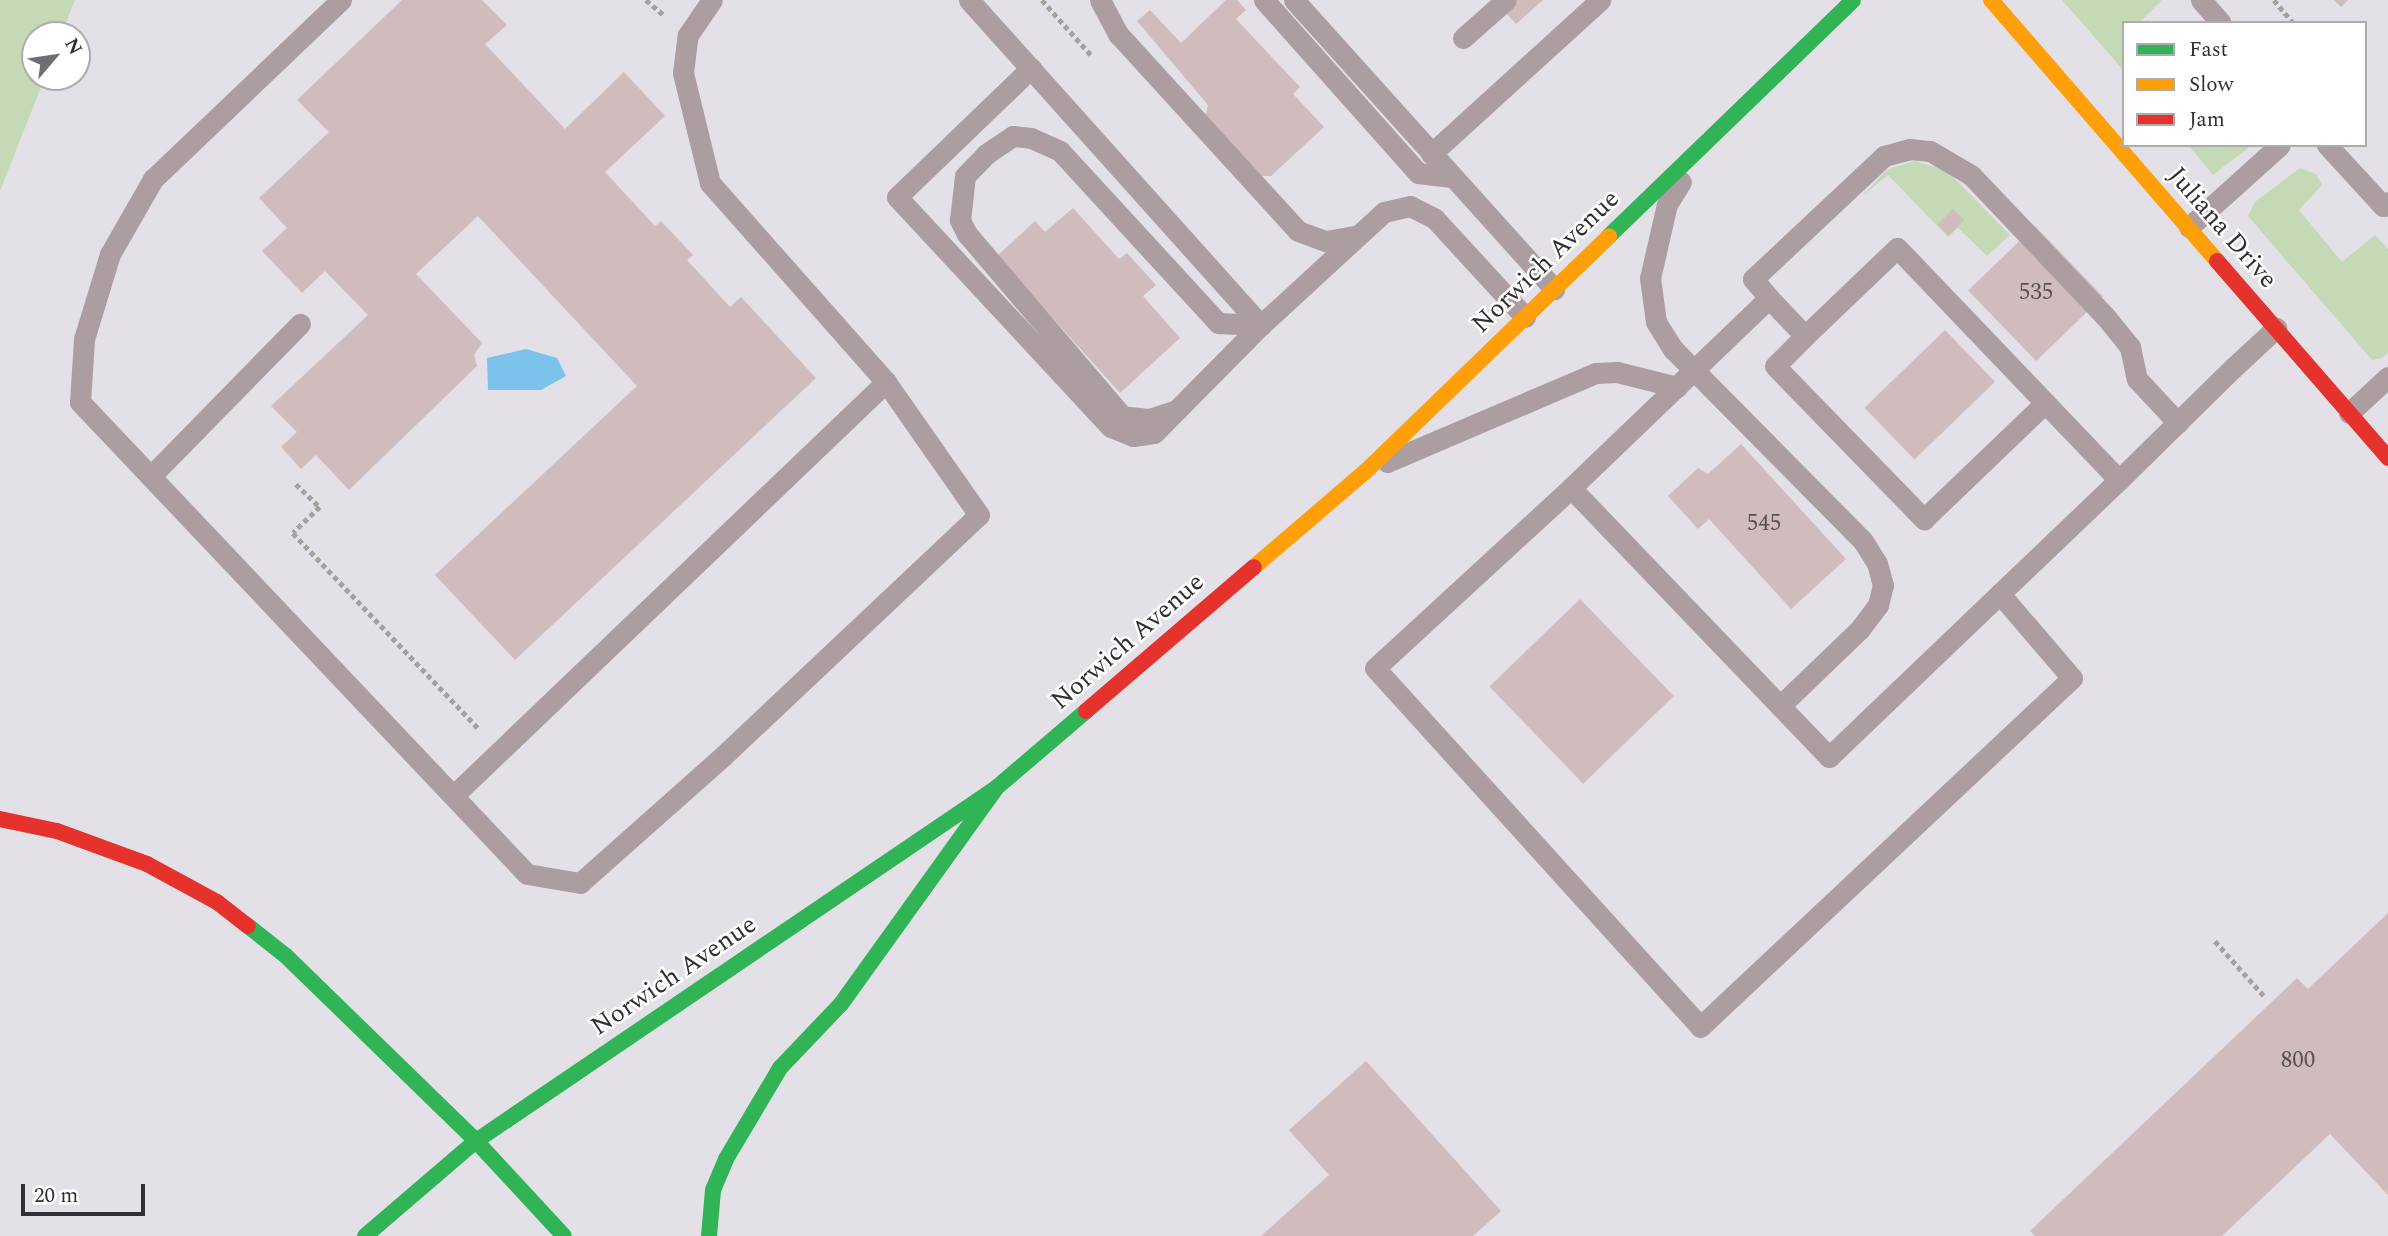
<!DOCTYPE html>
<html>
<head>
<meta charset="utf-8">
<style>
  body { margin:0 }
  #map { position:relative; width:2388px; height:1236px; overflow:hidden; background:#e3e1e7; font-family:Spectral,serif }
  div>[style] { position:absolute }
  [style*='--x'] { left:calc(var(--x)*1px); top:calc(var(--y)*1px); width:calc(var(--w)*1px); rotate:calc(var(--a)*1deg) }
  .green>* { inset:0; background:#c4d9b6 }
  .water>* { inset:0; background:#7bc3ea }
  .building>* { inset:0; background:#d0bcbc; transform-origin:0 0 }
  .path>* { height:4.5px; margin-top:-2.25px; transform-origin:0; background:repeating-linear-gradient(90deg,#a79fa0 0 5px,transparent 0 8.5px) }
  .lane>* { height:21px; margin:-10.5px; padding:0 10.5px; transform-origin:10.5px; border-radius:10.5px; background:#ac9ea0 }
  .fast>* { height:16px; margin:-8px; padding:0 8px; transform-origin:8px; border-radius:8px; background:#30b455 }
  .slow>* { height:16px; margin:-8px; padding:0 8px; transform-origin:8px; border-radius:8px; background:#ff9f0a }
  .jam>* { height:16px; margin:-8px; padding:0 8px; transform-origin:8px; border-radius:8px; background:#e5322d }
  span { translate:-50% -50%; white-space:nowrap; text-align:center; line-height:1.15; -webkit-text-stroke:5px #fff; paint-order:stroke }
  .number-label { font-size:23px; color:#585255 }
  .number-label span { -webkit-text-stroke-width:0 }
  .street-label { font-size:26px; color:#302f33 }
  .legend { position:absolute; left:2122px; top:21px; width:245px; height:126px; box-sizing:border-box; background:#fff; border:2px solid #acacad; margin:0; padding:9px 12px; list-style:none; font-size:21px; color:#302f33 }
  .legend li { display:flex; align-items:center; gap:14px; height:35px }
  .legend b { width:35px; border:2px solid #acacad }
  .north { position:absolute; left:21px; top:21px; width:70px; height:70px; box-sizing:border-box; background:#fff; border:2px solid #acacad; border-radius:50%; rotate:61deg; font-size:19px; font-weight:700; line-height:28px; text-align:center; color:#302f33 }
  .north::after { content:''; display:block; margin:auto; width:24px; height:32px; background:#6f6d72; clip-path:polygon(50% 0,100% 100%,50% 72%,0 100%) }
  .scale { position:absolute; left:21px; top:1184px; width:124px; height:32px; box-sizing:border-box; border:4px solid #302f33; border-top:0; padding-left:9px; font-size:21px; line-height:24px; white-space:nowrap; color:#302f33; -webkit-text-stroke:5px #fff; paint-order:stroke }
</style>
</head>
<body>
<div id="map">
  <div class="green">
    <div style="clip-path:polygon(0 0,75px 0,61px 35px,35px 35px,35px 77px,45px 77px,0 191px)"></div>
    <div style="clip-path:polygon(2062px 0,2161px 0,2161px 1px,2139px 23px,2124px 23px,2124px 71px)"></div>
    <div style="clip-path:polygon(2188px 145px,2252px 145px,2213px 175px)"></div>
    <div style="clip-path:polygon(1915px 161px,1946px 170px,2010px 235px,1987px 256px,1958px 228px,1948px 237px,1888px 175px,1861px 197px,1888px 169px)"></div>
    <div style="clip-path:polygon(2300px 168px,2316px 174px,2322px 185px,2299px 210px,2342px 262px,2375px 235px,2388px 249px,2388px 353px,2382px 358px,2372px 360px,2248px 216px,2255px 202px)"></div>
  </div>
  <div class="water">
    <div style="clip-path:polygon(526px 349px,557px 358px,566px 376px,541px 390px,488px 390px,487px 358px)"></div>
  </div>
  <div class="building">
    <div style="clip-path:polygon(402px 0,482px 0,507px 25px,485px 44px,565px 129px,624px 72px,665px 116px,605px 172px,655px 226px,661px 221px,693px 255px,687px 260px,730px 307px,741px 297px,816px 378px,515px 660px,435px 575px,637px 386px,478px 216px,416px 274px,482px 343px,474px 355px,477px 366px,349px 490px,316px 455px,301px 469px,281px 447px,297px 432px,271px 406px,368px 315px,325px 271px,302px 293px,262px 251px,287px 228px,259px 198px,329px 132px,297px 100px)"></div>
    <div style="clip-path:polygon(1226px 0,1237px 0,1246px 10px,1236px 19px,1300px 87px,1293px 94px,1324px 127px,1271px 176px,1260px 176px,1205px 118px,1208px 105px,1137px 21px,1150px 10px,1181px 43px)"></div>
    <div style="clip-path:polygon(1494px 0,1543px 0,1516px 24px)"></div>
    <div style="clip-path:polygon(2334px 0,2348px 0,2341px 7px)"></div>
    <div style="clip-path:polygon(1073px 208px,1119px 259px,1127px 253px,1156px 285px,1143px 296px,1180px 338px,1120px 393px,997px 256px,1035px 221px,1045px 232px)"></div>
    <div style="left:1953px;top:209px;width:16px;height:22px;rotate:45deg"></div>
    <div style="left:2035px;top:226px;width:98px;height:93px;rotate:46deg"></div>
    <div style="left:1945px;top:330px;width:72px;height:112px;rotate:46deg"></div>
    <div style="clip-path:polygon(1741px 444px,1846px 559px,1791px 609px,1709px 519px,1698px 529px,1668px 496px,1698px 468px,1708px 474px)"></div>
    <div style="left:1580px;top:599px;width:135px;height:126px;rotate:46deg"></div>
    <div style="clip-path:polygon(2388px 913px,2388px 1195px,2330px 1134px,2222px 1236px,2035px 1236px,2030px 1231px,2297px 978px,2308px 989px)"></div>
    <div style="clip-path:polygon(1366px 1061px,1501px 1211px,1473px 1236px,1261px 1236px,1329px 1175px,1289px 1130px)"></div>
  </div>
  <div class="path">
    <div style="--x:646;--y:0;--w:23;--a:40"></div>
    <div style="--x:1042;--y:0;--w:74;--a:48.3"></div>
    <div style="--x:2274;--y:0;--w:30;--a:50"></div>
    <div style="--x:296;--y:484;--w:33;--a:44"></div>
    <div style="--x:320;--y:507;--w:37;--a:136"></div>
    <div style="--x:293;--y:533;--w:269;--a:46.5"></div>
    <div style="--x:2215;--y:941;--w:76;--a:48.2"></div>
  </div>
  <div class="lane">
    <div style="--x:341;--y:0;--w:260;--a:136.4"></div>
    <div style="--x:153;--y:179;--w:86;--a:119.8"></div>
    <div style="--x:110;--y:254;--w:89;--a:107"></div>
    <div style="--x:84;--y:339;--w:63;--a:93.6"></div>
    <div style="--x:80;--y:402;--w:650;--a:46.56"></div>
    <div style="--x:527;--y:874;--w:54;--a:9.6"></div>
    <div style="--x:580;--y:883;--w:190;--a:-41.6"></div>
    <div style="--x:722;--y:757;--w:353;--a:-43.3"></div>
    <div style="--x:979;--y:515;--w:162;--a:-125"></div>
    <div style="--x:886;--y:382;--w:266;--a:-131.5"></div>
    <div style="--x:710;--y:183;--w:113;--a:-103.8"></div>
    <div style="--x:683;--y:73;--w:38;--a:-83"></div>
    <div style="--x:688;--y:35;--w:42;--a:-55.6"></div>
    <div style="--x:969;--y:0;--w:437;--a:48.1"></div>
    <div style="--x:1261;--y:325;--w:167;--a:-42.6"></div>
    <div style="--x:1384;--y:212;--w:27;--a:-13"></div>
    <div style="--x:1410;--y:206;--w:28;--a:27"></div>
    <div style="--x:1435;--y:219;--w:133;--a:47.4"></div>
    <div style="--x:1100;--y:0;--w:40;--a:62"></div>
    <div style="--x:1119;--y:35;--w:265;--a:47.6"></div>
    <div style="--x:1298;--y:231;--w:30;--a:20"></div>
    <div style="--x:1326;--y:241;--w:28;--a:-10"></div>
    <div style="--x:1264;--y:0;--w:232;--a:48.3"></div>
    <div style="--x:1418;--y:173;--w:34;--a:7"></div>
    <div style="--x:1294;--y:0;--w:389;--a:48"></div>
    <div style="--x:2201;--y:0;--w:30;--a:49"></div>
    <div style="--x:1463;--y:38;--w:57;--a:-41.5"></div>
    <div style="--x:1031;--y:68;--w:186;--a:136.1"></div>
    <div style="--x:897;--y:197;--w:314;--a:47.1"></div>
    <div style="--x:1111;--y:427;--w:24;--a:22"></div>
    <div style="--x:1133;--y:436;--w:21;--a:-8"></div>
    <div style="--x:1154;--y:433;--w:152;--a:-45.3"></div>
    <div style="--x:2327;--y:145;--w:83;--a:47.4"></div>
    <div style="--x:2383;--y:206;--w:6;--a:-39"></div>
    <div style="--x:1431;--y:154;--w:229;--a:-42.3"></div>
    <div style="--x:1681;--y:182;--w:26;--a:122"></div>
    <div style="--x:1667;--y:204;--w:76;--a:102.9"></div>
    <div style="--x:1650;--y:278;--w:44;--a:82.2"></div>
    <div style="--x:1656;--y:322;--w:32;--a:58"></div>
    <div style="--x:1673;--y:349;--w:270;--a:45.3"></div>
    <div style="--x:1863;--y:541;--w:26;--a:58"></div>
    <div style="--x:1877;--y:563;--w:23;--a:75"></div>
    <div style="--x:1883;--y:585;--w:21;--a:104"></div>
    <div style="--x:1878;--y:605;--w:30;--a:127"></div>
    <div style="--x:1860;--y:629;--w:111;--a:136.1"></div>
    <div style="--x:2189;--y:227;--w:122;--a:-42"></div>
    <div style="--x:1769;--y:298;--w:25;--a:-130"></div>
    <div style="--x:1753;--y:279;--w:180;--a:-43.2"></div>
    <div style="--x:1884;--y:156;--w:27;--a:-15"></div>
    <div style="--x:1910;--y:149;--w:20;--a:6"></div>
    <div style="--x:1930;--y:151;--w:48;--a:30.3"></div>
    <div style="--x:1971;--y:175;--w:195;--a:46.5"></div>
    <div style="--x:2105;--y:316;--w:40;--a:51"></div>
    <div style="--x:2130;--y:347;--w:33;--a:78"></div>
    <div style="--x:2137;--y:379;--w:60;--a:47"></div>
    <div style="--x:1805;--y:336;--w:42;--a:135"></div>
    <div style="--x:1775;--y:366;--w:214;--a:45.8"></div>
    <div style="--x:1924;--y:519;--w:168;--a:-43.8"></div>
    <div style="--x:1177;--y:410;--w:29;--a:162"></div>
    <div style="--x:1149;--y:419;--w:27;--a:-174"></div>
    <div style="--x:1122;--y:416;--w:239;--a:-130.4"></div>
    <div style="--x:967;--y:234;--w:16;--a:-117"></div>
    <div style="--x:960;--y:220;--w:44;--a:-83.5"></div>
    <div style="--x:965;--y:176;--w:30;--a:-46"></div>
    <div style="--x:986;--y:154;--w:32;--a:-34"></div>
    <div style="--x:1013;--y:136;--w:18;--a:6"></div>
    <div style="--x:1031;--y:138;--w:32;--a:24"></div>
    <div style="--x:1060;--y:151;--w:234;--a:47.4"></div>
    <div style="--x:1218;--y:323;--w:43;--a:2.7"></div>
    <div style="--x:2349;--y:413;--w:53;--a:-42.7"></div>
    <div style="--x:1387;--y:462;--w:227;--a:-23.1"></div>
    <div style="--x:1596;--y:373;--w:21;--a:-3"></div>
    <div style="--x:1617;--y:372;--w:62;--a:14"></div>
    <div style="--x:151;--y:476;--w:213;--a:-45.6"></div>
    <div style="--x:2119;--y:480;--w:321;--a:-133.7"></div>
    <div style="--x:1897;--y:248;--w:127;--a:136.3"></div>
    <div style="--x:1805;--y:336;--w:52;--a:-133.5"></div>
    <div style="--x:1769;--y:298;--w:274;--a:136.2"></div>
    <div style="--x:1571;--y:488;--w:373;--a:46.2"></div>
    <div style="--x:1829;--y:757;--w:401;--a:-43.7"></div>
    <div style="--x:2119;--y:480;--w:160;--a:-44.5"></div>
    <div style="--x:2233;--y:368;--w:59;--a:-42.9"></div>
    <div style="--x:1571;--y:488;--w:266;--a:137.4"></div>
    <div style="--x:1375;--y:668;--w:484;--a:47.8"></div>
    <div style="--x:1700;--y:1027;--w:510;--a:-43.17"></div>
    <div style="--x:2072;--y:678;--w:111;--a:-130.6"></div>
    <div style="--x:454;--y:795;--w:598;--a:-43.71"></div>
  </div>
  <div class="fast">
    <div style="--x:1609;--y:236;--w:339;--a:-44"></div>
    <div style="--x:248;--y:926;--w:48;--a:38.3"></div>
    <div style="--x:286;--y:956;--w:265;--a:44.2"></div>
    <div style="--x:476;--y:1141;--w:129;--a:47.2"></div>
    <div style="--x:365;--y:1236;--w:146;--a:-40.6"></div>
    <div style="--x:476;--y:1141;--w:628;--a:-34.17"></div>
    <div style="--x:996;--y:788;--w:118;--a:-40.5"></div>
    <div style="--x:709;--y:1236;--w:46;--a:-85"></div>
    <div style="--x:713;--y:1190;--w:34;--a:-67"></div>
    <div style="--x:726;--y:1159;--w:106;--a:-59.3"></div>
    <div style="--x:780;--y:1068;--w:88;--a:-46.4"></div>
    <div style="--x:841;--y:1004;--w:266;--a:-54.3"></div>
  </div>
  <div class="slow">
    <div style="--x:1991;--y:0;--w:345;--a:49.1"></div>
    <div style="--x:1254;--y:567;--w:148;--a:-40.6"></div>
    <div style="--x:1366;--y:471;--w:338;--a:-44"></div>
  </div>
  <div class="jam">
    <div style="--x:2217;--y:261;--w:261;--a:49"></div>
    <div style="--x:1086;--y:711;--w:221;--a:-40.6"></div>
    <div style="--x:0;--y:819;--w:58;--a:11.9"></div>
    <div style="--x:57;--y:831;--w:96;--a:20.1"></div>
    <div style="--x:147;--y:864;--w:80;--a:28.5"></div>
    <div style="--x:217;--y:902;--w:39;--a:38"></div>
  </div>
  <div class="number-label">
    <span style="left:2036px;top:293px">535</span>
    <span style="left:1764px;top:524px">545</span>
    <span style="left:2298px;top:1061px">800</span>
  </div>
  <div class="street-label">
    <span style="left:2222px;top:228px;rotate:49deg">Juliana Drive</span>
    <span style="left:1546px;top:262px;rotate:-44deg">Norwich Avenue</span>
    <span style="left:1128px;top:642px;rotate:-41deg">Norwich Avenue</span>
    <span style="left:674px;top:976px;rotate:-34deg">Norwich Avenue</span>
  </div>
  <ul class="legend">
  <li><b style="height:9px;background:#30b455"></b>Fast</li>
  <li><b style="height:9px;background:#ff9f0a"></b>Slow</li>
  <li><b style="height:9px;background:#e5322d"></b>Jam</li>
  </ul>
  <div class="north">N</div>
  <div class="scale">20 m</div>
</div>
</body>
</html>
